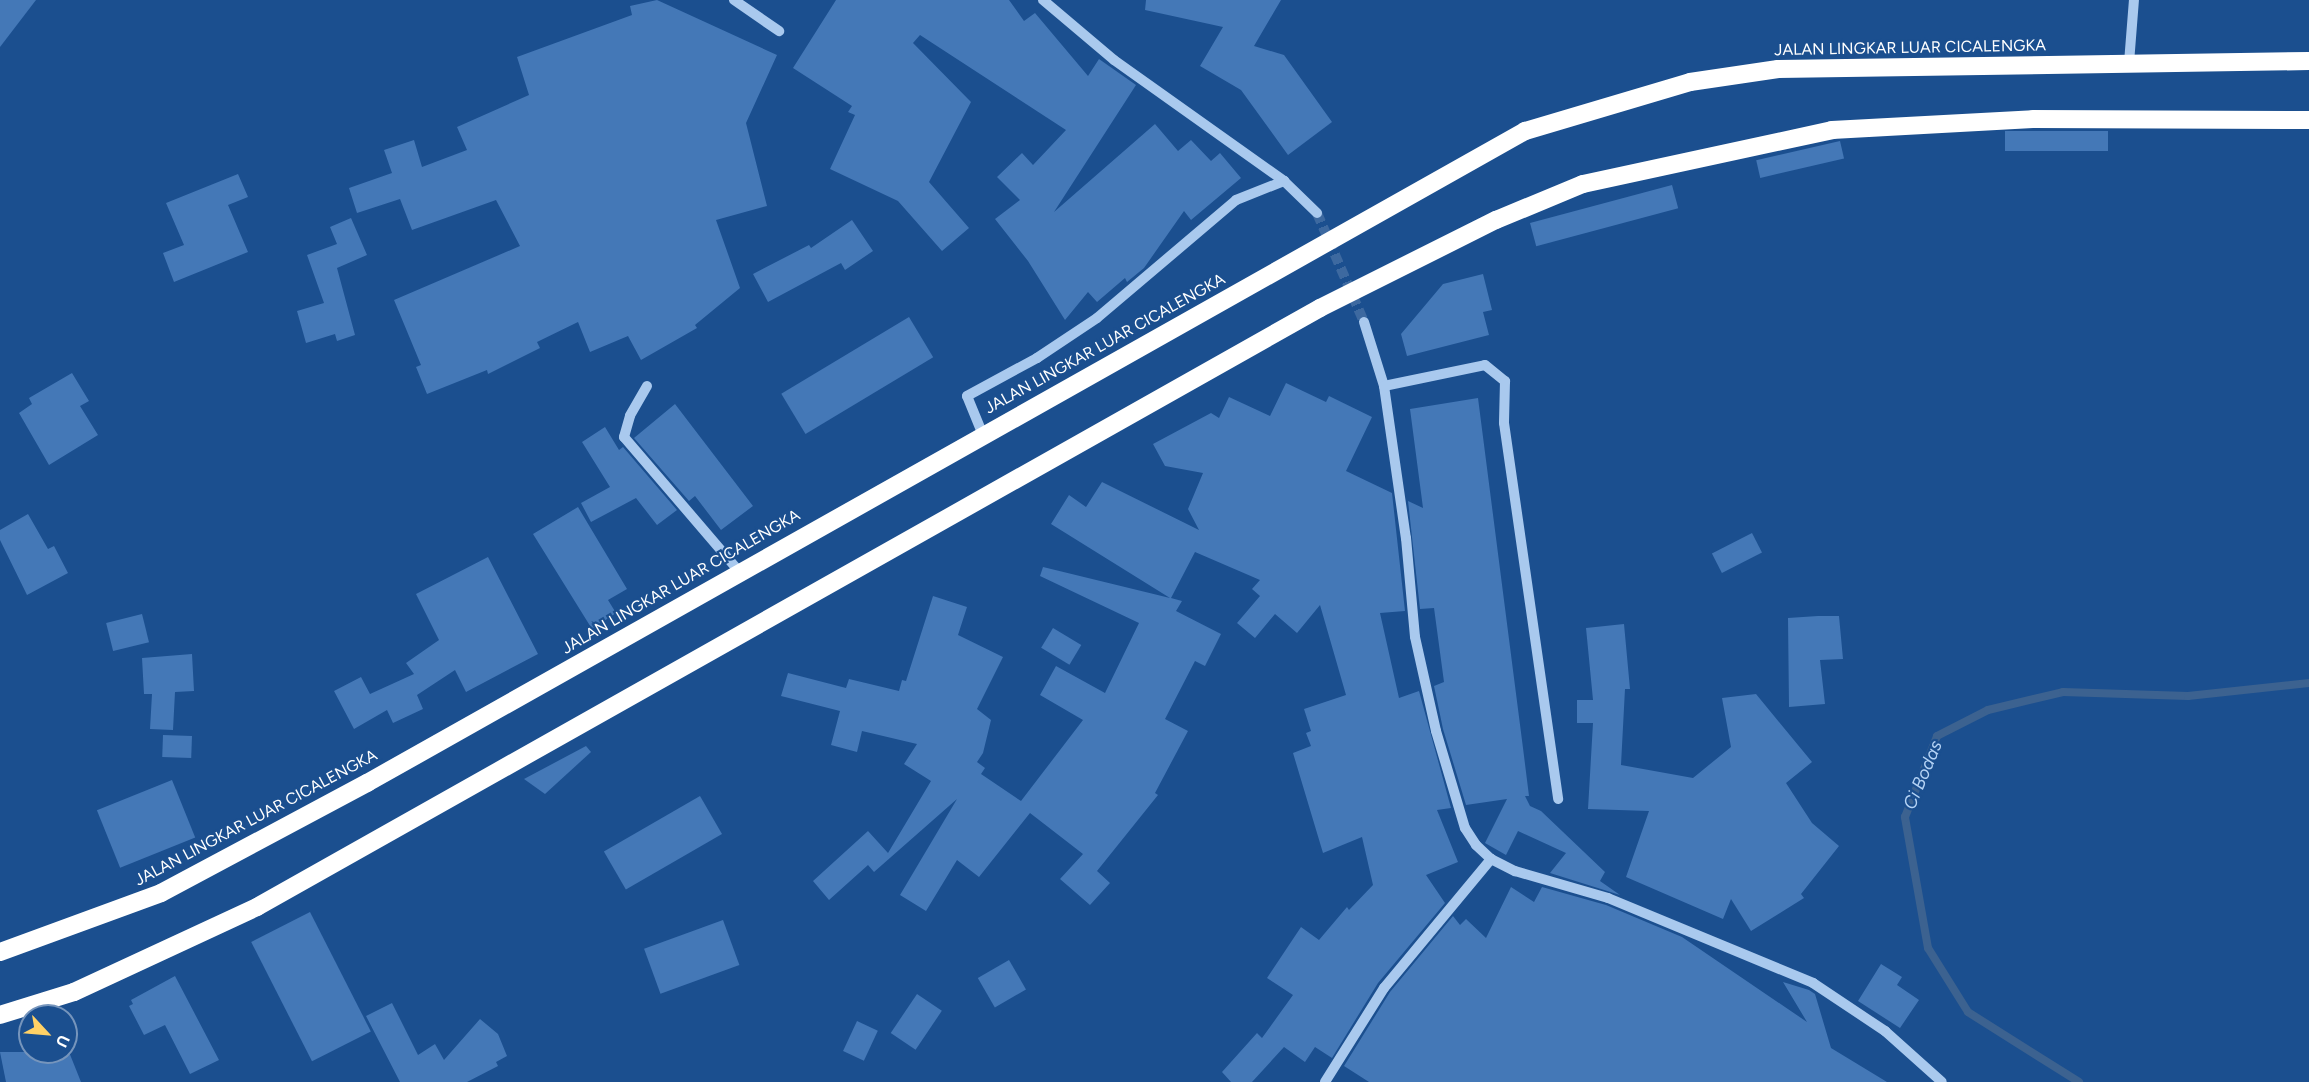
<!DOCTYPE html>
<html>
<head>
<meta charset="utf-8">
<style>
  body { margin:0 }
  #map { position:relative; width:2309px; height:1082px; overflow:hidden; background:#1b4f8f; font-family:Figtree,sans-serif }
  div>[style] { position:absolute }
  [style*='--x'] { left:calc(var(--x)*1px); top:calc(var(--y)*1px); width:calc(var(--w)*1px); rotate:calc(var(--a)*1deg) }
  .stream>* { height:8px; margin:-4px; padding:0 4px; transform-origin:4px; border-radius:4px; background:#3c6290 }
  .building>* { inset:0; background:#4478b7; transform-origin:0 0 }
  .minor-tunnel>* { height:10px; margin-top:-5px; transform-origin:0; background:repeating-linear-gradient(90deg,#3d69a0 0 10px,transparent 0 15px) }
  .minor>* { height:10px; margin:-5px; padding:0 5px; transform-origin:5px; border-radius:5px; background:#a9c9ee }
  .highway>* { height:18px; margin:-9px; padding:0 9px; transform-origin:9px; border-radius:9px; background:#fff }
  span { translate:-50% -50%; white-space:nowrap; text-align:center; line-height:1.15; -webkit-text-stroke:4.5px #1b4f8f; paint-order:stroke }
  .street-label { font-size:16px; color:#fff }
  .water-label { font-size:18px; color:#b5d3f5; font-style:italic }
  .north { position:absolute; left:18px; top:1004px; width:60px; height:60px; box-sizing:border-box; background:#1b4f8f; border:2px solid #7695bc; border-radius:50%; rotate:116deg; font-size:16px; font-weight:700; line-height:24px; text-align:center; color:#fff }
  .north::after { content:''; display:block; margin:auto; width:21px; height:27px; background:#ffd166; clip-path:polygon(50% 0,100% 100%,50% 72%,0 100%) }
</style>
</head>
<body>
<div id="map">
  <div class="stream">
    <div style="--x:2079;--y:1082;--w:131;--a:-147.8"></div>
    <div style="--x:1968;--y:1012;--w:75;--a:-122"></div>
    <div style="--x:1928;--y:948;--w:133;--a:-100"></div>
    <div style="--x:1905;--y:817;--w:87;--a:-68.4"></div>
    <div style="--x:1937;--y:736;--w:57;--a:-27"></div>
    <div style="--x:1988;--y:710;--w:77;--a:-13.5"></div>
    <div style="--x:2063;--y:692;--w:125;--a:1.8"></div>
    <div style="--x:2188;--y:696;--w:122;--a:-6.1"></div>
  </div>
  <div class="building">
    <div style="clip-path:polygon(0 0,36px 0,0 47px)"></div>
    <div style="clip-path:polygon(657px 0,777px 55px,746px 123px,767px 206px,716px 220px,740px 288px,695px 325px,697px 328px,641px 360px,628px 336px,590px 352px,578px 322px,537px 342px,540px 348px,488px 374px,487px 370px,427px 394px,416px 367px,421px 365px,394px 300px,520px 246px,496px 200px,412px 230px,400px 199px,357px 213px,349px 188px,392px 173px,384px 150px,414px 140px,422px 167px,467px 150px,457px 127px,529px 95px,517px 57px,632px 15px,630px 6px)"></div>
    <div style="clip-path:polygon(836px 0,1009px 0,1024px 21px,1035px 13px,1088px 76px,1099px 59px,1136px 85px,1054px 212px,1155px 124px,1178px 151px,1191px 140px,1211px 161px,1220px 153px,1241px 178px,1191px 220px,1184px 211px,1144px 268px,1127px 282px,1125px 278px,1097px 302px,1088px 292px,1065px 320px,1028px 261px,995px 219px,1020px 200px,997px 177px,1022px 153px,1033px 165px,1066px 130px,920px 35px,913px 43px,971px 102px,929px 182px,969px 228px,942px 251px,898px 201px,830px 169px,855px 115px,848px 112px,852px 106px,793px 68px)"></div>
    <div style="clip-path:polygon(1146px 0,1281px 0,1254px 46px,1284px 55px,1332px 122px,1288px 155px,1241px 90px,1200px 66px,1223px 27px,1145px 10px)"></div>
    <div style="left:2108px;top:131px;width:20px;height:103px;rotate:90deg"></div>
    <div style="left:1840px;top:141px;width:18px;height:86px;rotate:77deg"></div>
    <div style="clip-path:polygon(238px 174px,248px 197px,228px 205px,248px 252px,174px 282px,163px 253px,184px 245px,166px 203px)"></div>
    <div style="left:1672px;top:185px;width:24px;height:147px;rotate:75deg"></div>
    <div style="clip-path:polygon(351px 218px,367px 255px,337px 268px,355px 335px,337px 341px,335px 334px,306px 343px,297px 311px,324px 303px,307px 255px,337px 244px,330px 227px)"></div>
    <div style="clip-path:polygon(852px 220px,873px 251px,845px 270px,841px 263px,768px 302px,753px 274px,809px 245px,811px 248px)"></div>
    <div style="clip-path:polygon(1483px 274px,1492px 310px,1483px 312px,1489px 335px,1407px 356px,1401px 334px,1443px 284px)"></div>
    <div style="left:909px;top:317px;width:47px;height:149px;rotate:59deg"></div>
    <div style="clip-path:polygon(72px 373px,89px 401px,80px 406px,98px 435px,49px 465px,19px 413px,32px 404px,29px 398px)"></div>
    <div style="clip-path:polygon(1286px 383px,1326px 402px,1329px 396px,1372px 417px,1346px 471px,1392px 493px,1405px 611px,1380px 613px,1399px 698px,1419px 691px,1451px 808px,1437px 810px,1458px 862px,1426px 875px,1445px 903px,1378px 983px,1332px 1058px,1315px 1047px,1305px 1062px,1284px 1047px,1252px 1082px,1231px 1082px,1222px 1072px,1257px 1033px,1262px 1038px,1293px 995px,1267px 978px,1301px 927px,1319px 940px,1347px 907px,1349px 910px,1373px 885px,1362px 837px,1323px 853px,1293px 753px,1311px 746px,1306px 733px,1311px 731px,1304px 709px,1346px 695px,1320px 605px,1297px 633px,1275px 614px,1255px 638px,1237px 623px,1260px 596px,1252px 589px,1260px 580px,1195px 552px,1171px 598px,1182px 601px,1176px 611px,1221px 634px,1205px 666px,1195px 661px,1165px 719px,1188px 731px,1155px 793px,1158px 795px,1097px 871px,1110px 883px,1090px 905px,1060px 879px,1083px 854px,1030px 813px,979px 877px,957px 860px,926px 911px,900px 895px,957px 799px,874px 872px,868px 865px,829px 900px,813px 881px,868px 831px,888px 853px,931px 781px,904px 764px,917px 744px,862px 731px,857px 752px,831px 745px,840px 711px,781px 696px,788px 673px,846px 688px,849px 679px,899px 691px,902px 680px,906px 681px,933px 596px,967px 607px,958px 635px,1003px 657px,977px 709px,991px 720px,983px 753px,977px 762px,985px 768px,981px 774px,1021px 801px,1083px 720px,1040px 695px,1056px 666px,1105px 693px,1139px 623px,1040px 576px,1043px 567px,1170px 598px,1051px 524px,1069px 495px,1086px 507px,1102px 482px,1199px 530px,1188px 509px,1203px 473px,1165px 466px,1153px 444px,1211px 413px,1219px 418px,1229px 397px,1270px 416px)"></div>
    <div style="clip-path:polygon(1478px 398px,1523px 748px,1529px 796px,1525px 796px,1530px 806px,1541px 811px,1605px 872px,1600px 881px,1620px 895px,1550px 873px,1566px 853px,1518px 831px,1506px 855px,1485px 843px,1507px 799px,1466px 805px,1443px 729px,1434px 686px,1444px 682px,1434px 608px,1420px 609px,1408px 501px,1423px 508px,1410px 409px)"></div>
    <div style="clip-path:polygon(675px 404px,753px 506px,721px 530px,695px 496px,689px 501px,634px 438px)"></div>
    <div style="clip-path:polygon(605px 427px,619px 450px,623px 447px,677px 510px,657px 525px,636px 498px,591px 522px,581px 503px,610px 487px,582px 442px)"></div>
    <div style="clip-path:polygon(578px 507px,627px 589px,608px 600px,616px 613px,592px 629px,533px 534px)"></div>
    <div style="clip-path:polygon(28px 514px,48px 549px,54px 546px,68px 573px,27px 595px,0 540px,0 530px)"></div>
    <div style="left:1752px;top:533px;width:22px;height:45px;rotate:63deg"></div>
    <div style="clip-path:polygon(488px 557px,538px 654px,466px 692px,455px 670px,417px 695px,423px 709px,393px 723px,387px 710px,354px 729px,334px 691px,361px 677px,370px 694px,414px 674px,406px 663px,439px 640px,416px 594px)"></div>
    <div style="left:142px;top:614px;width:29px;height:37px;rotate:76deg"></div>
    <div style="clip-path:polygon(1818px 616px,1839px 616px,1843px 659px,1820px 660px,1825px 704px,1789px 707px,1788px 618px)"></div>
    <div style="clip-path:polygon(1624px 624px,1630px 689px,1625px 689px,1621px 765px,1693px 778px,1731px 747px,1722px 698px,1756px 694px,1812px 762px,1786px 783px,1812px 823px,1839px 846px,1801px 894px,1804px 898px,1751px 931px,1731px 899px,1723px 919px,1626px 877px,1649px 811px,1588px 809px,1593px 723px,1577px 723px,1577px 700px,1593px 700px,1586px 628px)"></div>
    <div style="left:1053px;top:628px;width:33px;height:23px;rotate:31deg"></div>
    <div style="clip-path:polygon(192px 654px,194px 691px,175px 692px,173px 730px,150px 729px,152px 694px,144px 694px,142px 658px)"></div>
    <div style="left:163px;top:735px;width:29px;height:22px;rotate:2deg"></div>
    <div style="clip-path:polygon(586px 746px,591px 752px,545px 794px,524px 779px)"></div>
    <div style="left:172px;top:780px;width:62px;height:81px;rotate:68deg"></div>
    <div style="left:700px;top:796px;width:44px;height:111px;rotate:60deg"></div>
    <div style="clip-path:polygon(1511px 887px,1534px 902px,1542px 887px,1606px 905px,1682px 937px,1807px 1022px,1783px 982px,1809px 990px,1815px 994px,1831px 1048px,1887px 1082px,1369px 1082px,1344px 1066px,1390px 992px,1453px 916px,1460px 925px,1466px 919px,1486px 938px)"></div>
    <div style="left:310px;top:912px;width:134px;height:66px;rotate:63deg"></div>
    <div style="left:723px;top:920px;width:48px;height:84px;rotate:70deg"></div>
    <div style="left:1009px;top:960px;width:34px;height:36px;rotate:60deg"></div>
    <div style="clip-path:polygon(1881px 964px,1902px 977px,1897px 985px,1919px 1000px,1900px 1028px,1858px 1001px)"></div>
    <div style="clip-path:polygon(175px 976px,219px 1060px,190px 1074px,165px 1025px,144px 1035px,129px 1006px,133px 1004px,131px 1000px)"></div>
    <div style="left:917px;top:994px;width:30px;height:47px;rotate:34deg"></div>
    <div style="clip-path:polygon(392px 1003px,418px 1055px,435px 1044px,444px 1060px,480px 1019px,498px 1034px,507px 1056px,496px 1062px,498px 1066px,467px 1082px,400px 1082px,366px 1016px)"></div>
    <div style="left:857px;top:1021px;width:23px;height:33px;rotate:25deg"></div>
    <div style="clip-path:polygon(0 1052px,69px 1052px,81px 1082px,6px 1082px)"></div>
  </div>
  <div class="minor-tunnel">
    <div style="--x:1317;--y:213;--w:119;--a:66.7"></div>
  </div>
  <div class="minor">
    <div style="--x:734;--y:0;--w:55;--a:34.6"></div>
    <div style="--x:1043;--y:0;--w:93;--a:40.2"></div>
    <div style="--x:1114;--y:60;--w:209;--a:35.4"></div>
    <div style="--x:1284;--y:181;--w:46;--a:44.1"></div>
    <div style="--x:2129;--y:63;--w:63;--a:-85.5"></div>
    <div style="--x:1364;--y:322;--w:67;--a:72.6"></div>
    <div style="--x:1384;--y:386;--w:154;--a:81.8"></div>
    <div style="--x:1406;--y:538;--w:99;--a:84.8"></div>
    <div style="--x:1415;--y:637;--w:96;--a:77.4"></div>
    <div style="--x:1436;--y:731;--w:101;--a:73.4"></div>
    <div style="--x:1465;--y:828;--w:20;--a:57"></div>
    <div style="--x:1476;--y:845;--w:21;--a:43"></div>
    <div style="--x:1491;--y:859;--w:27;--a:27"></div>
    <div style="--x:1515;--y:871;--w:97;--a:16.2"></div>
    <div style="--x:1608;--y:898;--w:222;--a:22.5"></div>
    <div style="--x:1813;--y:983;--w:87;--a:33.7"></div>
    <div style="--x:1885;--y:1031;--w:76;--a:41.8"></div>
    <div style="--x:647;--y:386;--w:34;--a:120"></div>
    <div style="--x:630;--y:416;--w:22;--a:106"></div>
    <div style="--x:624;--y:437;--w:177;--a:49.4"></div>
    <div style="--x:1384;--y:386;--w:103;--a:-11.7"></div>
    <div style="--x:1485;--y:365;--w:26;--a:39"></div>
    <div style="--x:1505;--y:381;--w:42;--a:91.4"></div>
    <div style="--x:1504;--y:423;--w:380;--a:81.8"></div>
    <div style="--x:983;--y:435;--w:42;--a:-112.3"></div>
    <div style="--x:967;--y:396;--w:80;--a:-28.5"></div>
    <div style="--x:1037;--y:358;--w:72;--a:-33.7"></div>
    <div style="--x:1097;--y:318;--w:182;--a:-40.3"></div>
    <div style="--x:1236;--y:200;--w:52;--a:-21.6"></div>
    <div style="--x:1325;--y:1082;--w:111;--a:-57.9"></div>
    <div style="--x:1384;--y:988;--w:168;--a:-50.3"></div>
  </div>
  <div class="highway">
    <div style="--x:0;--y:952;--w:171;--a:-20.1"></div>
    <div style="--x:161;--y:893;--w:234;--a:-28.1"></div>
    <div style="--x:367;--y:783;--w:1329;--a:-29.38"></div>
    <div style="--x:1525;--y:131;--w:172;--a:-16.5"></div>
    <div style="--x:1690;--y:82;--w:89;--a:-8.4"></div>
    <div style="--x:1778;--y:69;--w:531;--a:-0.86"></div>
    <div style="--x:0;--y:1015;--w:77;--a:-17.3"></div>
    <div style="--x:74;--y:992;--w:202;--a:-24.9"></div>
    <div style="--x:257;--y:907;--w:1220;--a:-29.4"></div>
    <div style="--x:1320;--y:308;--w:197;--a:-26.6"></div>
    <div style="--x:1496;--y:220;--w:94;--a:-22.5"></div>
    <div style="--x:1583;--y:184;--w:255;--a:-12.2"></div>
    <div style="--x:1832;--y:130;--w:201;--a:-3.1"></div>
    <div style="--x:2033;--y:119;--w:276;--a:0.2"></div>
  </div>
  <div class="street-label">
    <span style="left:1910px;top:48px;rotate:-1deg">JALAN LINGKAR LUAR CICALENGKA</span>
    <span style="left:1105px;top:344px;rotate:-29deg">JALAN LINGKAR LUAR CICALENGKA</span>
    <span style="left:681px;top:582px;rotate:-30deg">JALAN LINGKAR LUAR CICALENGKA</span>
    <span style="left:256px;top:818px;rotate:-28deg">JALAN LINGKAR LUAR CICALENGKA</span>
  </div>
  <div class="water-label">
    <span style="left:1923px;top:775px;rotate:-67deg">Ci Bodas</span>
  </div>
  <div class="north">U</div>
</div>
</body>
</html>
